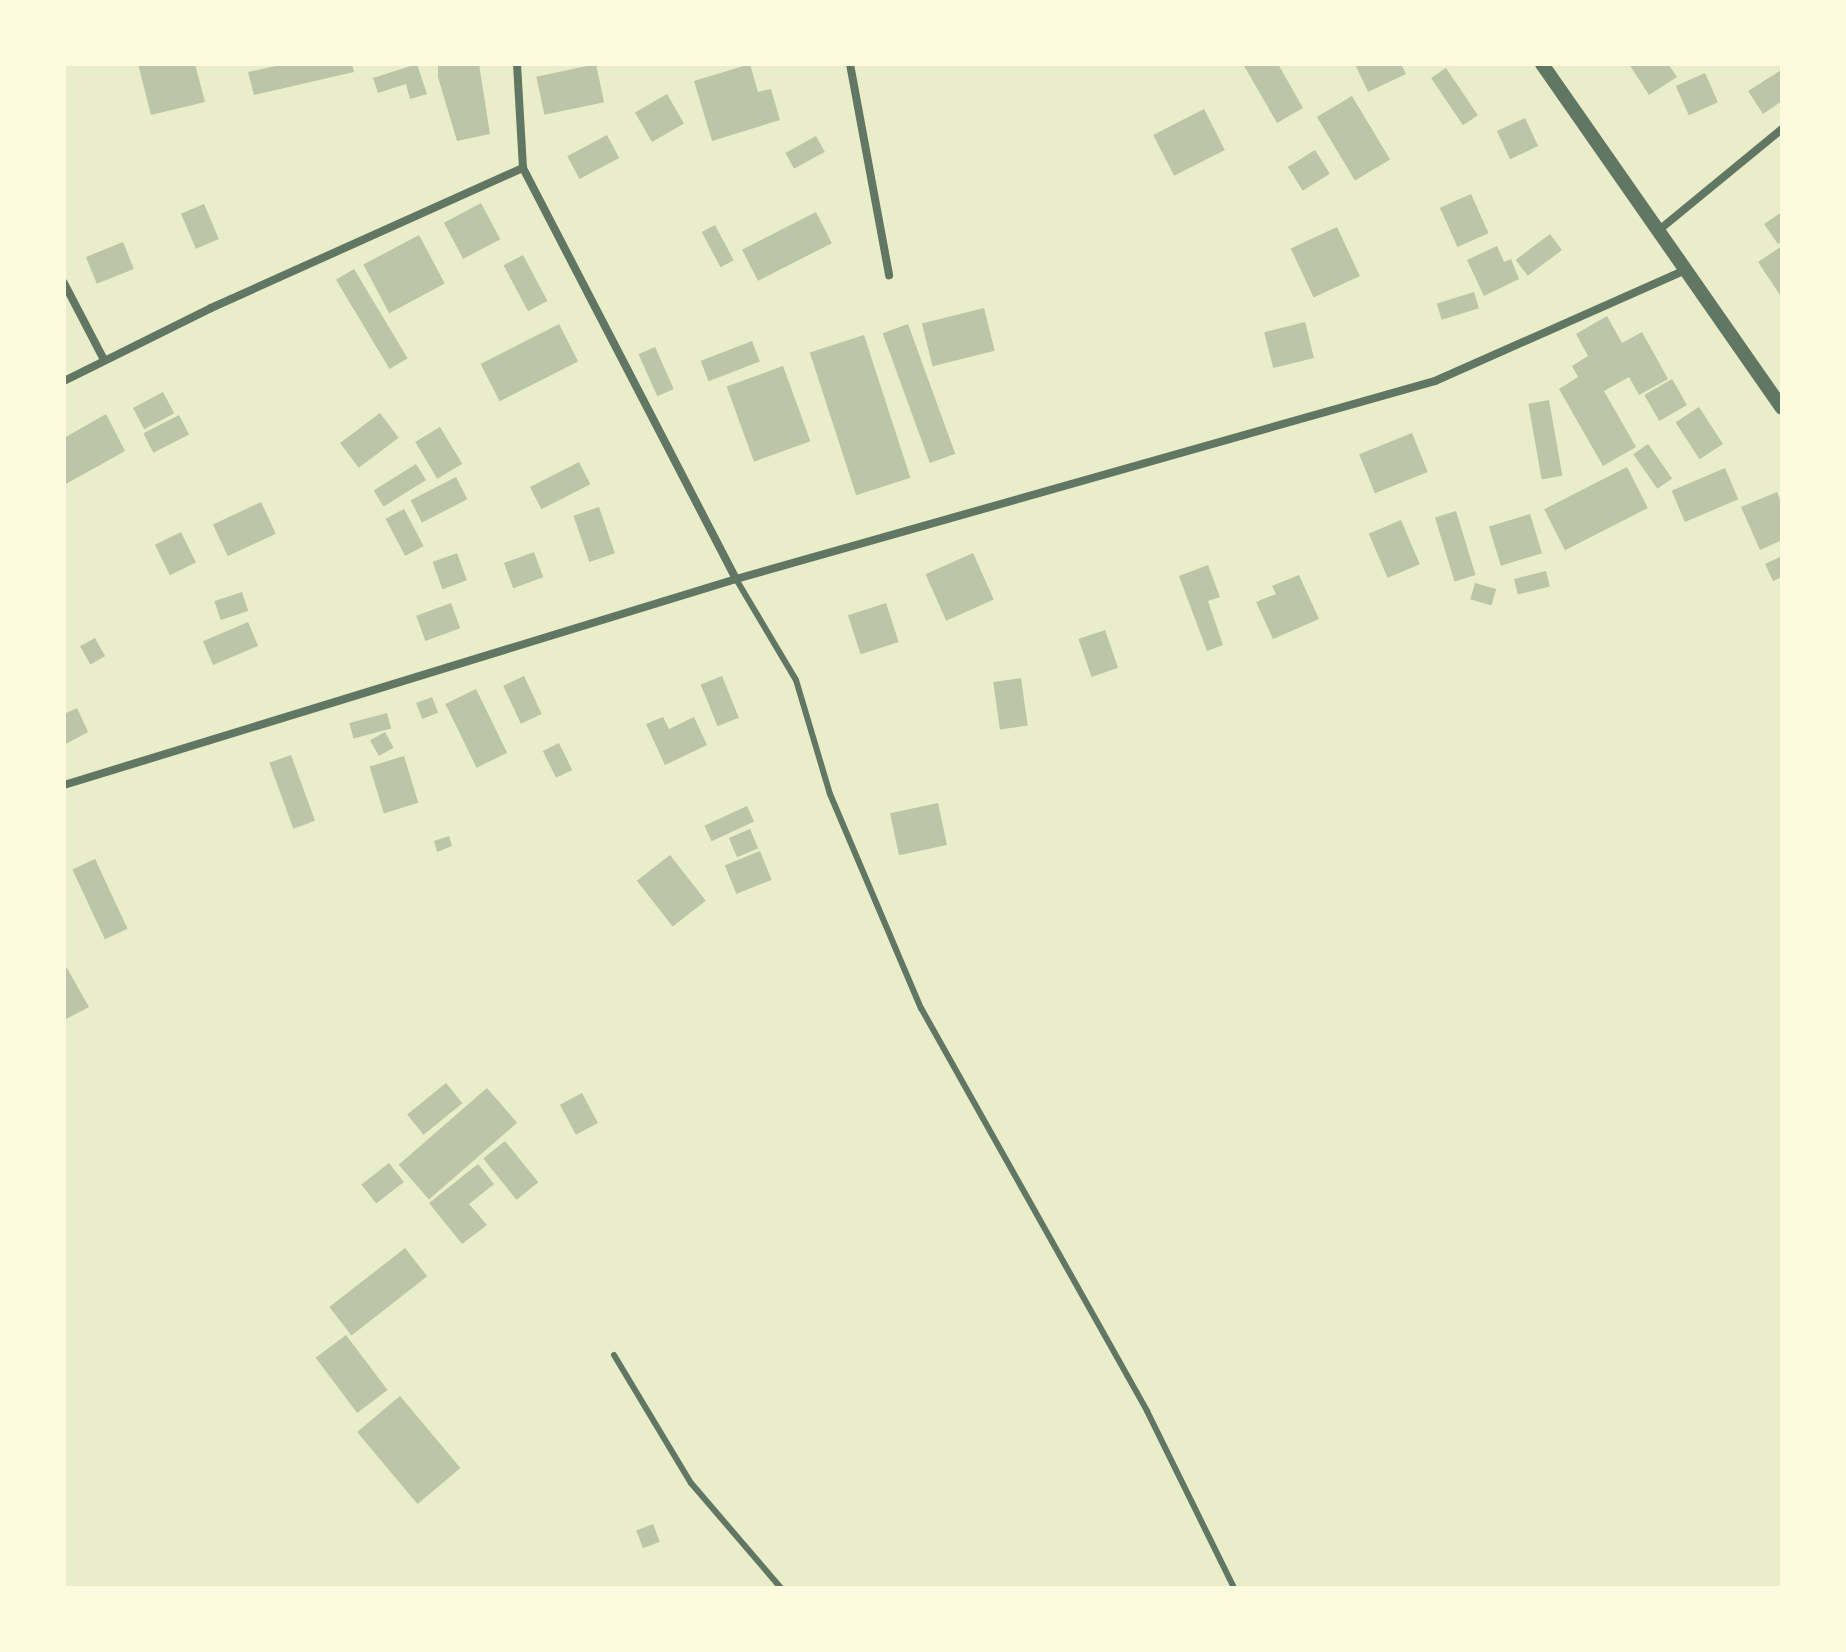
<!DOCTYPE html>
<html>
<head>
<meta charset="utf-8">
<style>
  body { margin:0 }
  #map { position:relative; width:1846px; height:1652px; overflow:hidden; background:#e9edc9; font-family:Arial,sans-serif }
  div>[style] { position:absolute }
  [style*='--x'] { left:calc(var(--x)*1px); top:calc(var(--y)*1px); width:calc(var(--w)*1px); rotate:calc(var(--a)*1deg) }
  .building>* { inset:0; background:#bcc5a7; transform-origin:0 0 }
  .service>* { height:6px; margin:-3px; padding:0 3px; transform-origin:3px; border-radius:3px; background:#617663 }
  .minor>* { height:8px; margin:-4px; padding:0 4px; transform-origin:4px; border-radius:4px; background:#617663 }
  .tertiary>* { height:14px; margin:-7px; padding:0 7px; transform-origin:7px; border-radius:7px; background:#617663 }
  span { translate:-50% -50%; white-space:nowrap; text-align:center; line-height:1.15; -webkit-text-stroke:6px #fefae0; paint-order:stroke }
  .frame { position:absolute; inset:0; border:66px solid #fefae0; pointer-events:none }
</style>
</head>
<body>
<div id="map">
  <div class="building">
    <div style="clip-path:polygon(138px 64px,195px 64px,205px 102px,151px 115px)"></div>
    <div style="clip-path:polygon(285px 64px,352px 64px,354px 72px,254px 95px,248px 72px)"></div>
    <div style="clip-path:polygon(417px 64px,427px 94px,410px 99px,406px 84px,378px 93px,373px 78px)"></div>
    <div style="clip-path:polygon(438px 64px,479px 64px,490px 134px,457px 141px,438px 77px)"></div>
    <div style="left:596px;top:64px;width:39px;height:61px;rotate:78deg"></div>
    <div style="clip-path:polygon(750px 64px,758px 92px,771px 89px,780px 120px,712px 141px,694px 81px)"></div>
    <div style="clip-path:polygon(1243px 64px,1278px 64px,1303px 108px,1277px 123px)"></div>
    <div style="clip-path:polygon(1355px 64px,1401px 64px,1406px 74px,1368px 92px)"></div>
    <div style="clip-path:polygon(1629px 64px,1668px 64px,1677px 77px,1649px 95px)"></div>
    <div style="left:1446px;top:68px;width:57px;height:18px;rotate:56deg"></div>
    <div style="clip-path:polygon(1781px 70px,1782px 101px,1763px 114px,1748px 91px)"></div>
    <div style="left:1705px;top:73px;width:32px;height:32px;rotate:66deg"></div>
    <div style="left:667px;top:94px;width:34px;height:37px;rotate:60deg"></div>
    <div style="left:1352px;top:96px;width:74px;height:41px;rotate:59deg"></div>
    <div style="left:1204px;top:109px;width:46px;height:57px;rotate:63deg"></div>
    <div style="left:1525px;top:118px;width:31px;height:31px;rotate:65deg"></div>
    <div style="left:607px;top:135px;width:26px;height:45px;rotate:62deg"></div>
    <div style="left:816px;top:136px;width:18px;height:35px;rotate:61deg"></div>
    <div style="left:1315px;top:150px;width:28px;height:32px;rotate:58deg"></div>
    <div style="left:1471px;top:194px;width:43px;height:34px;rotate:66deg"></div>
    <div style="left:481px;top:203px;width:41px;height:42px;rotate:62deg"></div>
    <div style="left:204px;top:204px;width:38px;height:25px;rotate:67deg"></div>
    <div style="left:816px;top:212px;width:35px;height:83px;rotate:63deg"></div>
    <div style="clip-path:polygon(1782px 212px,1782px 241px,1778px 244px,1764px 224px)"></div>
    <div style="left:715px;top:225px;width:40px;height:15px;rotate:62deg"></div>
    <div style="left:1337px;top:227px;width:54px;height:51px;rotate:65deg"></div>
    <div style="left:1550px;top:234px;width:20px;height:43px;rotate:53deg"></div>
    <div style="left:419px;top:235px;width:55px;height:63px;rotate:62deg"></div>
    <div style="left:123px;top:242px;width:29px;height:40px;rotate:68deg"></div>
    <div style="clip-path:polygon(1497px 246px,1504px 262px,1511px 259px,1519px 279px,1484px 296px,1467px 260px)"></div>
    <div style="clip-path:polygon(1782px 246px,1782px 298px,1758px 262px)"></div>
    <div style="left:523px;top:255px;width:52px;height:22px;rotate:62deg"></div>
    <div style="left:354px;top:269px;width:104px;height:21px;rotate:59deg"></div>
    <div style="left:1474px;top:292px;width:17px;height:39px;rotate:73deg"></div>
    <div style="left:984px;top:308px;width:44px;height:64px;rotate:76deg"></div>
    <div style="clip-path:polygon(1607px 316px,1622px 343px,1642px 332px,1668px 379px,1639px 395px,1629px 377px,1604px 391px,1636px 447px,1603px 466px,1559px 389px,1578px 377px,1572px 366px,1588px 356px,1576px 334px)"></div>
    <div style="left:1305px;top:322px;width:37px;height:42px;rotate:76deg"></div>
    <div style="left:559px;top:324px;width:42px;height:88px;rotate:63deg"></div>
    <div style="left:908px;top:324px;width:138px;height:27px;rotate:70deg"></div>
    <div style="left:864px;top:335px;width:150px;height:57px;rotate:72deg"></div>
    <div style="left:752px;top:341px;width:22px;height:55px;rotate:69deg"></div>
    <div style="left:655px;top:347px;width:46px;height:18px;rotate:66deg"></div>
    <div style="left:783px;top:366px;width:80px;height:60px;rotate:70deg"></div>
    <div style="left:1672px;top:379px;width:30px;height:32px;rotate:60deg"></div>
    <div style="left:163px;top:392px;width:24px;height:34px;rotate:62deg"></div>
    <div style="left:1549px;top:400px;width:77px;height:21px;rotate:80deg"></div>
    <div style="left:1699px;top:407px;width:44px;height:28px;rotate:57deg"></div>
    <div style="left:380px;top:413px;width:31px;height:50px;rotate:53deg"></div>
    <div style="clip-path:polygon(106px 414px,125px 451px,66px 484px,64px 438px)"></div>
    <div style="left:179px;top:415px;width:22px;height:40px;rotate:63deg"></div>
    <div style="left:440px;top:427px;width:43px;height:29px;rotate:59deg"></div>
    <div style="left:1412px;top:433px;width:42px;height:57px;rotate:68deg"></div>
    <div style="left:1648px;top:444px;width:42px;height:18px;rotate:55deg"></div>
    <div style="left:579px;top:462px;width:25px;height:55px;rotate:63deg"></div>
    <div style="left:416px;top:464px;width:19px;height:50px;rotate:58deg"></div>
    <div style="left:1627px;top:467px;width:46px;height:93px;rotate:63deg"></div>
    <div style="left:1725px;top:468px;width:34px;height:58px;rotate:67deg"></div>
    <div style="left:456px;top:477px;width:25px;height:51px;rotate:63deg"></div>
    <div style="clip-path:polygon(1777px 492px,1782px 504px,1782px 540px,1760px 550px,1741px 507px)"></div>
    <div style="left:261px;top:502px;width:35px;height:53px;rotate:65deg"></div>
    <div style="left:599px;top:507px;width:49px;height:27px;rotate:71deg"></div>
    <div style="left:404px;top:509px;width:42px;height:21px;rotate:62deg"></div>
    <div style="left:1456px;top:511px;width:67px;height:22px;rotate:73deg"></div>
    <div style="left:1530px;top:514px;width:41px;height:43px;rotate:73deg"></div>
    <div style="left:1401px;top:520px;width:48px;height:35px;rotate:67deg"></div>
    <div style="left:181px;top:532px;width:34px;height:29px;rotate:64deg"></div>
    <div style="left:534px;top:552px;width:27px;height:32px;rotate:70deg"></div>
    <div style="left:457px;top:553px;width:29px;height:26px;rotate:70deg"></div>
    <div style="left:973px;top:553px;width:51px;height:52px;rotate:66deg"></div>
    <div style="clip-path:polygon(1782px 556px,1782px 577px,1773px 581px,1765px 564px)"></div>
    <div style="clip-path:polygon(1208px 565px,1220px 597px,1208px 601px,1223px 645px,1207px 651px,1179px 576px)"></div>
    <div style="left:1546px;top:571px;width:16px;height:33px;rotate:76deg"></div>
    <div style="clip-path:polygon(1299px 575px,1319px 619px,1273px 639px,1256px 602px,1276px 594px,1272px 586px)"></div>
    <div style="left:1475px;top:583px;width:22px;height:17px;rotate:16deg"></div>
    <div style="left:242px;top:592px;width:20px;height:29px;rotate:72deg"></div>
    <div style="left:451px;top:603px;width:27px;height:37px;rotate:70deg"></div>
    <div style="left:886px;top:603px;width:41px;height:40px;rotate:72deg"></div>
    <div style="left:248px;top:622px;width:26px;height:49px;rotate:67deg"></div>
    <div style="left:1105px;top:630px;width:40px;height:28px;rotate:71deg"></div>
    <div style="left:95px;top:638px;width:21px;height:17px;rotate:61deg"></div>
    <div style="left:524px;top:676px;width:42px;height:23px;rotate:65deg"></div>
    <div style="left:722px;top:676px;width:45px;height:23px;rotate:68deg"></div>
    <div style="left:1021px;top:678px;width:48px;height:28px;rotate:82deg"></div>
    <div style="left:476px;top:689px;width:71px;height:34px;rotate:64deg"></div>
    <div style="left:432px;top:697px;width:17px;height:17px;rotate:69deg"></div>
    <div style="clip-path:polygon(77px 708px,88px 732px,64px 745px,64px 714px)"></div>
    <div style="left:387px;top:713px;width:16px;height:39px;rotate:75deg"></div>
    <div style="clip-path:polygon(663px 717px,669px 729px,694px 717px,707px 745px,665px 765px,646px 724px)"></div>
    <div style="left:385px;top:732px;width:18px;height:17px;rotate:61deg"></div>
    <div style="left:559px;top:743px;width:30px;height:18px;rotate:64deg"></div>
    <div style="left:291px;top:755px;width:70px;height:23px;rotate:70deg"></div>
    <div style="left:404px;top:756px;width:49px;height:36px;rotate:73deg"></div>
    <div style="left:938px;top:803px;width:43px;height:49px;rotate:78deg"></div>
    <div style="left:747px;top:806px;width:17px;height:47px;rotate:65deg"></div>
    <div style="left:750px;top:829px;width:21px;height:23px;rotate:67deg"></div>
    <div style="clip-path:polygon(449px 836px,452px 846px,437px 852px,434px 841px)"></div>
    <div style="left:760px;top:851px;width:31px;height:38px;rotate:68deg"></div>
    <div style="left:670px;top:855px;width:58px;height:42px;rotate:52deg"></div>
    <div style="left:95px;top:859px;width:77px;height:25px;rotate:65deg"></div>
    <div style="clip-path:polygon(64px 963px,89px 1007px,64px 1020px)"></div>
    <div style="left:446px;top:1083px;width:26px;height:50px;rotate:51deg"></div>
    <div style="left:487px;top:1088px;width:46px;height:117px;rotate:49deg"></div>
    <div style="left:582px;top:1093px;width:34px;height:25px;rotate:62deg"></div>
    <div style="left:505px;top:1141px;width:53px;height:28px;rotate:51deg"></div>
    <div style="left:389px;top:1163px;width:24px;height:35px;rotate:52deg"></div>
    <div style="clip-path:polygon(478px 1164px,494px 1184px,469px 1204px,487px 1225px,462px 1244px,429px 1203px)"></div>
    <div style="left:405px;top:1248px;width:36px;height:96px;rotate:52deg"></div>
    <div style="left:346px;top:1335px;width:69px;height:38px;rotate:53deg"></div>
    <div style="left:400px;top:1396px;width:94px;height:56px;rotate:50deg"></div>
    <div style="left:653px;top:1524px;width:19px;height:18px;rotate:69deg"></div>
  </div>
  <div class="service">
    <div style="--x:736;--y:579;--w:117;--a:59.3"></div>
    <div style="--x:796;--y:680;--w:119;--a:73.4"></div>
    <div style="--x:830;--y:794;--w:233;--a:67"></div>
    <div style="--x:921;--y:1008;--w:462;--a:60.7"></div>
    <div style="--x:1147;--y:1411;--w:197;--a:63.8"></div>
    <div style="--x:614;--y:1355;--w:149;--a:59"></div>
    <div style="--x:691;--y:1483;--w:138;--a:49.4"></div>
  </div>
  <div class="minor">
    <div style="--x:517;--y:64;--w:104;--a:86.7"></div>
    <div style="--x:523;--y:168;--w:463;--a:62.6"></div>
    <div style="--x:850;--y:64;--w:215;--a:79.5"></div>
    <div style="--x:1659;--y:230;--w:159;--a:-39.4"></div>
    <div style="--x:64;--y:283;--w:87;--a:62.5"></div>
    <div style="--x:64;--y:381;--w:164;--a:-26.4"></div>
    <div style="--x:211;--y:308;--w:342;--a:-24.2"></div>
    <div style="--x:64;--y:785;--w:703;--a:-17.04"></div>
    <div style="--x:736;--y:579;--w:727;--a:-15.82"></div>
    <div style="--x:1435;--y:381;--w:274;--a:-23.9"></div>
  </div>
  <div class="tertiary">
    <div style="--x:1542;--y:64;--w:419;--a:55.1"></div>
  </div>
  <div class="frame"></div>
</div>
</body>
</html>
